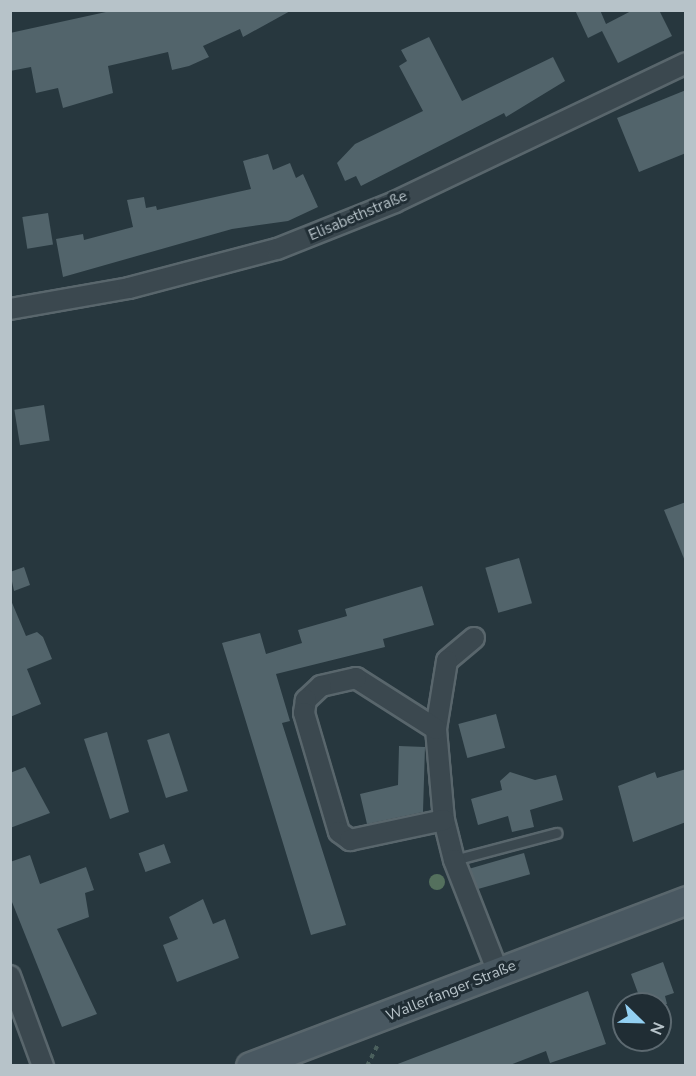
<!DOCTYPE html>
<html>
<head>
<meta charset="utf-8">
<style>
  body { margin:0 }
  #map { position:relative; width:696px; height:1076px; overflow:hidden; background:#27373e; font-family:"Nunito Sans",sans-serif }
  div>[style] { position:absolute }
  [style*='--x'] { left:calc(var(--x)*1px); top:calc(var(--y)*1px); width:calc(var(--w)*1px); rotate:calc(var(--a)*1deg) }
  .building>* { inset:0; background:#52646b; transform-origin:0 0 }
  .path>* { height:4px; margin-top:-2px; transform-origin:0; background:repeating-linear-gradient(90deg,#4b605d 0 4.5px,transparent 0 9px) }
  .roads { filter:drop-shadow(2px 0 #59666c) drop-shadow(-2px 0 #59666c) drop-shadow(0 2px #59666c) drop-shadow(0 -2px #59666c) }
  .service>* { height:9px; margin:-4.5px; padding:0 4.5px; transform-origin:4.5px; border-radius:4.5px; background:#3b484f }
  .minor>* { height:20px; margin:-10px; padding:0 10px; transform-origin:10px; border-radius:10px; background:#3b484f }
  .secondary>* { height:27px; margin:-13.5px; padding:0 13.5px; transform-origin:13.5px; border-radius:13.5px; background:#495861 }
  .trees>* { width:16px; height:16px; margin:-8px; border-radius:50%; background:#54705d }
  span { translate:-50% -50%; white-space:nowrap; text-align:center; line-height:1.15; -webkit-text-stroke:6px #202d34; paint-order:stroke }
  .street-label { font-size:15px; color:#b7c3c9 }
  .frame { position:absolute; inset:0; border:12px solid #b7c3c9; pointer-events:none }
  .north { position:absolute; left:612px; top:992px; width:60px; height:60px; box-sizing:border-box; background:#202d34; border:2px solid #5c6970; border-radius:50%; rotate:113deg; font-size:16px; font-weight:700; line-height:24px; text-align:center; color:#b7c3c9 }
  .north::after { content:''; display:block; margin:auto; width:21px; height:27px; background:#93d0f2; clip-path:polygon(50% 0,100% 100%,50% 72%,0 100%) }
</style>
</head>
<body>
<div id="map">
  <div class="building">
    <div style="clip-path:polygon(115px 10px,292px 10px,243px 37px,240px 29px,203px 46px,209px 57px,189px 66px,172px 70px,168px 52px,108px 66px,113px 93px,63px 108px,58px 88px,36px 93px,31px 67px,10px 71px,10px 33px)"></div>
    <div style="clip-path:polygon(575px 10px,600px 10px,606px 24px,633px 10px,659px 10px,672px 36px,618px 63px,602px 31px,588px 38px)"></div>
    <div style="clip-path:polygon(429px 37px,462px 101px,553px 57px,565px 81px,506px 117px,504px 113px,361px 186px,356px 176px,345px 181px,337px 163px,355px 144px,423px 111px,399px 66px,407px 61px,401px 50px)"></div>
    <div style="clip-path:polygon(686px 90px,686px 153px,639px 172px,617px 118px)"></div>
    <div style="clip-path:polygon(268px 154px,273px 170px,290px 163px,296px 178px,303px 174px,318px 207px,288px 221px,232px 229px,63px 277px,56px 239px,83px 234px,84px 240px,133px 227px,127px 200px,144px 197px,146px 208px,156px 206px,157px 210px,251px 189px,243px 161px)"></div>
    <div style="left:48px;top:213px;width:32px;height:26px;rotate:81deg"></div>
    <div style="left:44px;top:405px;width:36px;height:30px;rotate:81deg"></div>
    <div style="clip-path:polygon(686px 502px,686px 561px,685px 561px,664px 510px)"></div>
    <div style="left:519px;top:558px;width:47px;height:35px;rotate:74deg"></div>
    <div style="clip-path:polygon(24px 567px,30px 585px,14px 591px,10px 572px)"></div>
    <div style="clip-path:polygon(422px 586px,434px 625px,383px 639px,385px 647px,276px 674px,290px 721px,282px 723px,346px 925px,311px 935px,222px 643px,260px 633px,266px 654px,302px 643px,298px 630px,347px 616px,345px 609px)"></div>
    <div style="clip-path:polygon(10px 598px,26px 636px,37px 632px,43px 637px,52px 659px,27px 669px,41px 704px,10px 717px)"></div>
    <div style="left:496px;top:714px;width:35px;height:39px;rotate:75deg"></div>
    <div style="clip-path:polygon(107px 732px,129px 812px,110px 819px,84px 739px)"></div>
    <div style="left:169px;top:733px;width:61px;height:23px;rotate:72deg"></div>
    <div style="clip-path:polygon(399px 746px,425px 747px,423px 812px,367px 824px,360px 794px,398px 785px)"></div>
    <div style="clip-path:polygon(25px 767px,50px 813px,10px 828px,10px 773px)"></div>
    <div style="clip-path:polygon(686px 769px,686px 822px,633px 842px,618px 786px,655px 772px,657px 778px)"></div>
    <div style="clip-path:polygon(510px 772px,535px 780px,556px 775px,563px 800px,530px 810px,534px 827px,512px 832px,508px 816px,478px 825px,471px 799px,502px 790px,500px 781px)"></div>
    <div style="left:164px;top:844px;width:20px;height:27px;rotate:70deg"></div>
    <div style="left:524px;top:853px;width:22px;height:56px;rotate:74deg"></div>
    <div style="clip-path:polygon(30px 855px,40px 884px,86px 867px,94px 890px,85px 893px,89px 917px,57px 929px,97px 1014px,62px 1027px,10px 897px,10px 862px)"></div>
    <div style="clip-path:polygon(203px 899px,213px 924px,225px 919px,239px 958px,177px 982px,163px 945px,178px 939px,169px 917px)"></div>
    <div style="clip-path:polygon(663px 962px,674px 993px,665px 996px,667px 1004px,642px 1004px,631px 974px)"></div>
    <div style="clip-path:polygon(588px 991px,606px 1044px,550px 1063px,546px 1051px,510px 1065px,395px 1065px)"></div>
  </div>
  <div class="path">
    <div style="--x:367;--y:1066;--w:25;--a:-63"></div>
  </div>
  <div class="roads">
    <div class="service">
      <div style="--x:454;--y:860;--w:106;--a:-14.8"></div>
    </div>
    <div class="minor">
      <div style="--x:10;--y:309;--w:121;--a:-10"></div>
      <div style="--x:129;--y:288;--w:153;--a:-14.8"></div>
      <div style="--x:277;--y:249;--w:127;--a:-21.7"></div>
      <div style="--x:395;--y:202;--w:322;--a:-25.5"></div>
      <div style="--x:474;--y:638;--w:35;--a:140"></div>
      <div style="--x:447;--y:661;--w:69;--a:99.2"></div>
      <div style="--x:436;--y:729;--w:91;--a:85"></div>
      <div style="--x:444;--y:820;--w:41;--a:76"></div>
      <div style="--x:454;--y:860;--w:120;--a:68.6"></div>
      <div style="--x:436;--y:729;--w:95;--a:-147.5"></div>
      <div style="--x:356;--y:678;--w:36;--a:167"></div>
      <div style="--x:321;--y:686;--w:21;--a:137"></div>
      <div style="--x:306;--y:700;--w:13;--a:99"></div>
      <div style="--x:304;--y:713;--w:124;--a:73.6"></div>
      <div style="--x:339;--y:832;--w:14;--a:36"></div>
      <div style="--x:350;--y:840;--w:96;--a:-12"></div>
      <div style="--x:10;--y:976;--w:96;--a:69.9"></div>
    </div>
    <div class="secondary">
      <div style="--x:250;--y:1066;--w:467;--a:-20.8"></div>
    </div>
  </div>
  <div class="trees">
    <div style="left:437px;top:882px"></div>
  </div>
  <div class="street-label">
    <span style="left:358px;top:216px;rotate:-23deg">Elisabethstraße</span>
    <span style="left:451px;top:991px;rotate:-22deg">Wallerfanger Straße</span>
  </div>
  <div class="frame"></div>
  <div class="north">N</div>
</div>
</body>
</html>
